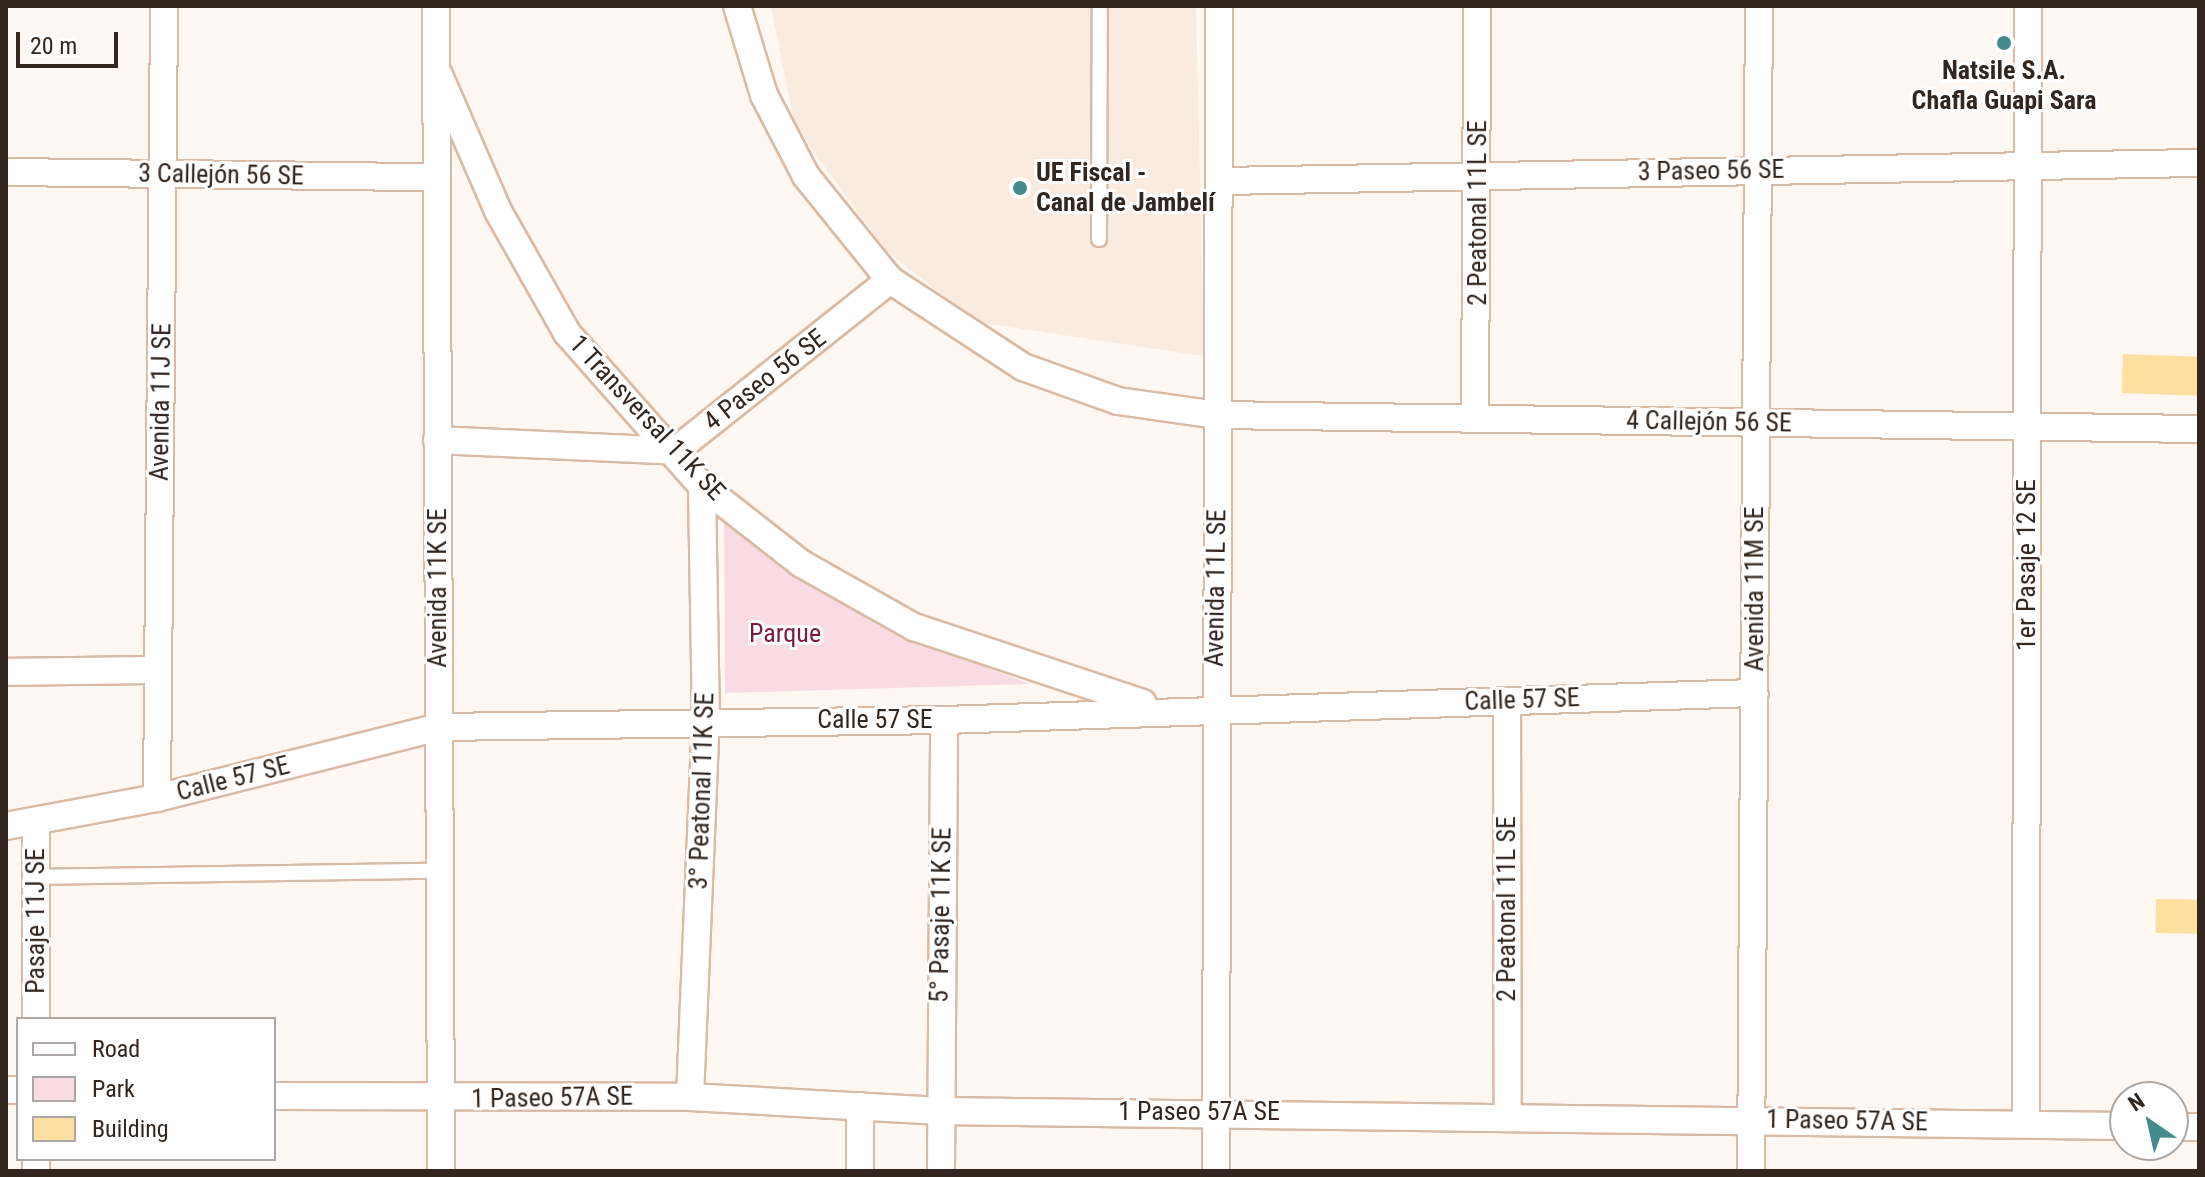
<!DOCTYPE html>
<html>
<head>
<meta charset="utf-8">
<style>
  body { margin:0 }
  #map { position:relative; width:2205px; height:1177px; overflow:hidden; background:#fef7f2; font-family:"Roboto Condensed",sans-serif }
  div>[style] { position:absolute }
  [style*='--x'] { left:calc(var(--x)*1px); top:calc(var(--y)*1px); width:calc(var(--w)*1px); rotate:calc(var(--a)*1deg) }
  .built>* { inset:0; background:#faebe0 }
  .green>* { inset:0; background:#f9dce3 }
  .building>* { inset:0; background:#fde0a0; transform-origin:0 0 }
  .roads { filter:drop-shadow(2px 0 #d9baa4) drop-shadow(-2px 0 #d9baa4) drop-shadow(0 2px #d9baa4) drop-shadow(0 -2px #d9baa4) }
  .lane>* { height:14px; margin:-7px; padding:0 7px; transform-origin:7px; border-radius:7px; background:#fff }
  .street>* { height:26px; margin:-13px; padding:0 13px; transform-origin:13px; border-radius:13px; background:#fff }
  .dots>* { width:22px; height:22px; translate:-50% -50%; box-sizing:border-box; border:4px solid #fff; border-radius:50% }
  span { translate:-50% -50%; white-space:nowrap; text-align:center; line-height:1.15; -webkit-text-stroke:6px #fff; paint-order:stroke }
  .poi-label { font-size:26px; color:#32261e; font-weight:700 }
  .left { translate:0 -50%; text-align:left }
  .street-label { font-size:26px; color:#32261e }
  .park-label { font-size:26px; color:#7e1841 }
  .frame { position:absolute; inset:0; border:8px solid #32261e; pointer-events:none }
  .legend { position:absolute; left:16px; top:1017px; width:260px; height:144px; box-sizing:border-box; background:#fff; border:2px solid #ada8a5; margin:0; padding:10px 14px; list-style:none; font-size:24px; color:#32261e }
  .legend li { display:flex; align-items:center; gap:16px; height:40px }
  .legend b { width:40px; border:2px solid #ada8a5 }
  .north { position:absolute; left:2109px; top:1081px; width:80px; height:80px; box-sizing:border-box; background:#fff; border:2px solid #ada8a5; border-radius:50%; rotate:326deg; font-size:22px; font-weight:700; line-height:32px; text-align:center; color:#32261e }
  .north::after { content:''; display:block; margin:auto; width:28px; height:36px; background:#438b8d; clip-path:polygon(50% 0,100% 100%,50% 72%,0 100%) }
  .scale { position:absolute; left:16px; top:32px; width:102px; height:36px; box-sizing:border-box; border:4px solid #32261e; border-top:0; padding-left:10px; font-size:24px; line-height:28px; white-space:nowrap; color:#32261e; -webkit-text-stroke:6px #fff; paint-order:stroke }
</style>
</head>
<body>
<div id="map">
  <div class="built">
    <div style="clip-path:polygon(771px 6px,1196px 6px,1204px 356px,976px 322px,886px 250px,795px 126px)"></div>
  </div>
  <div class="green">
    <div style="clip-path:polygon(724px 515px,791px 570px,899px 634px,1030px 684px,725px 693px)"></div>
  </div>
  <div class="building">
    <div style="left:2123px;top:354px;width:76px;height:39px;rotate:2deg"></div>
    <div style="left:2156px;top:899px;width:43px;height:34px;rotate:1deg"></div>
  </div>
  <div class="roads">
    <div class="lane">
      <div style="--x:1099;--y:239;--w:233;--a:-89.8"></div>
      <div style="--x:36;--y:877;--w:404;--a:-0.9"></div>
    </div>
    <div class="street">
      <div style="--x:436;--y:6;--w:1165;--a:89.75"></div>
      <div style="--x:737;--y:6;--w:93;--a:73.1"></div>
      <div style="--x:764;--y:95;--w:91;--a:62.6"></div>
      <div style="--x:806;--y:176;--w:134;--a:51.1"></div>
      <div style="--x:890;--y:280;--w:159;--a:33.2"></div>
      <div style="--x:1023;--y:367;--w:101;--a:19.7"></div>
      <div style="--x:1118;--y:401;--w:101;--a:8"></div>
      <div style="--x:1218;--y:415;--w:981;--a:0.82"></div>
      <div style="--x:439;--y:75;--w:148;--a:66.5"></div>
      <div style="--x:498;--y:211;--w:140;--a:60.5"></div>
      <div style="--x:567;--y:333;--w:204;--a:48.6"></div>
      <div style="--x:702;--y:486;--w:127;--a:38"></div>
      <div style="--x:802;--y:564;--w:129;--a:29.4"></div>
      <div style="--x:914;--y:627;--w:241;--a:18.4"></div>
      <div style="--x:6;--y:172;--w:430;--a:0.7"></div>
      <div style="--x:1223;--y:181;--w:976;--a:-1.06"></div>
      <div style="--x:1475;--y:419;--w:413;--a:-89.7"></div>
      <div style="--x:437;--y:440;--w:238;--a:2.6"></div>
      <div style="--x:675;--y:451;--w:275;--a:-38.5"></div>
      <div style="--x:6;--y:672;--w:152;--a:-0.8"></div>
      <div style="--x:1507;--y:701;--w:415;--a:89.9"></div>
      <div style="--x:157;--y:798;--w:792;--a:-89.49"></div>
      <div style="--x:36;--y:823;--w:196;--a:90"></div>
      <div style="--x:6;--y:826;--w:154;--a:-10.5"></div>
      <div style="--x:157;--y:798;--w:291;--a:-14.1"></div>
      <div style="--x:439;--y:727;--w:505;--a:-0.79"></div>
      <div style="--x:944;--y:720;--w:811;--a:-1.91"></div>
      <div style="--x:6;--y:1090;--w:12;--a:0"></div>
      <div style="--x:274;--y:1096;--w:416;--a:0.1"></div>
      <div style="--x:690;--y:1097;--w:247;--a:3.2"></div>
      <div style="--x:937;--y:1111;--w:1188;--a:0.72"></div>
      <div style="--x:690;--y:1097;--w:376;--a:-87.6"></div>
      <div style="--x:706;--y:721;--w:235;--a:-91"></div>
      <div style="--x:860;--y:1106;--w:65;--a:90"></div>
      <div style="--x:2026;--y:1124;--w:1118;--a:-89.9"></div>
      <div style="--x:2173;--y:1127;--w:26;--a:0"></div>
      <div style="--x:36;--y:1159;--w:12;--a:90"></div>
      <div style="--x:941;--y:1171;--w:451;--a:-89.6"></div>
      <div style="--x:1216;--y:1171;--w:1165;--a:-89.85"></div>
      <div style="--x:1751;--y:1171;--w:1165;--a:-89.61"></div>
    </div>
  </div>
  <div class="dots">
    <div style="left:2004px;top:43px;background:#438b8d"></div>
    <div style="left:1020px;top:188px;background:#438b8d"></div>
  </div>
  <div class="poi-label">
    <span style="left:2004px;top:86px">Natsile S.A.<br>Chafla Guapi Sara</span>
    <span class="left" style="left:1036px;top:188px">UE Fiscal -<br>Canal de Jambelí</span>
  </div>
  <div class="street-label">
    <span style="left:1711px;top:171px;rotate:-1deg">3 Paseo 56 SE</span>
    <span style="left:221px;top:175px;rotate:1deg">3 Callejón 56 SE</span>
    <span style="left:1478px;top:213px;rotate:-90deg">2 Peatonal 11L SE</span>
    <span style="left:765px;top:380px;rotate:-38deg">4 Paseo 56 SE</span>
    <span style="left:161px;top:402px;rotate:-89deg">Avenida 11J SE</span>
    <span style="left:647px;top:418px;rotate:47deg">1 Transversal 11K SE</span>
    <span style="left:1709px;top:422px;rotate:1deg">4 Callejón 56 SE</span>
    <span style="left:2027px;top:565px;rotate:-90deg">1er Pasaje 12 SE</span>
    <span style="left:438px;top:588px;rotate:-90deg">Avenida 11K SE</span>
    <span style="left:1216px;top:588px;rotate:-89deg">Avenida 11L SE</span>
    <span style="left:1755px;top:589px;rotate:-90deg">Avenida 11M SE</span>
    <span style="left:1522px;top:700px;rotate:-2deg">Calle 57 SE</span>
    <span style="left:875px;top:720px">Calle 57 SE</span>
    <span style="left:233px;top:779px;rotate:-14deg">Calle 57 SE</span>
    <span style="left:702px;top:791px;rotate:-88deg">3° Peatonal 11K SE</span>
    <span style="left:1507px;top:909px;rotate:-90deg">2 Peatonal 11L SE</span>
    <span style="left:941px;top:915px;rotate:-89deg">5° Pasaje 11K SE</span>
    <span style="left:36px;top:921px;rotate:-90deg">Pasaje 11J SE</span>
    <span style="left:552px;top:1098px;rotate:-1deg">1 Paseo 57A SE</span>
    <span style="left:1199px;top:1112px">1 Paseo 57A SE</span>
    <span style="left:1847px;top:1121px;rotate:1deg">1 Paseo 57A SE</span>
  </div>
  <div class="park-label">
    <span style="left:785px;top:634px">Parque</span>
  </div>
  <div class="frame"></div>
  <ul class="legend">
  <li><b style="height:10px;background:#fff"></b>Road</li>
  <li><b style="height:22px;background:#f9dce3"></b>Park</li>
  <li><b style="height:22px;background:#fde0a0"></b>Building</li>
  </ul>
  <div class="north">N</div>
  <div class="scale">20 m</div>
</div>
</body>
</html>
